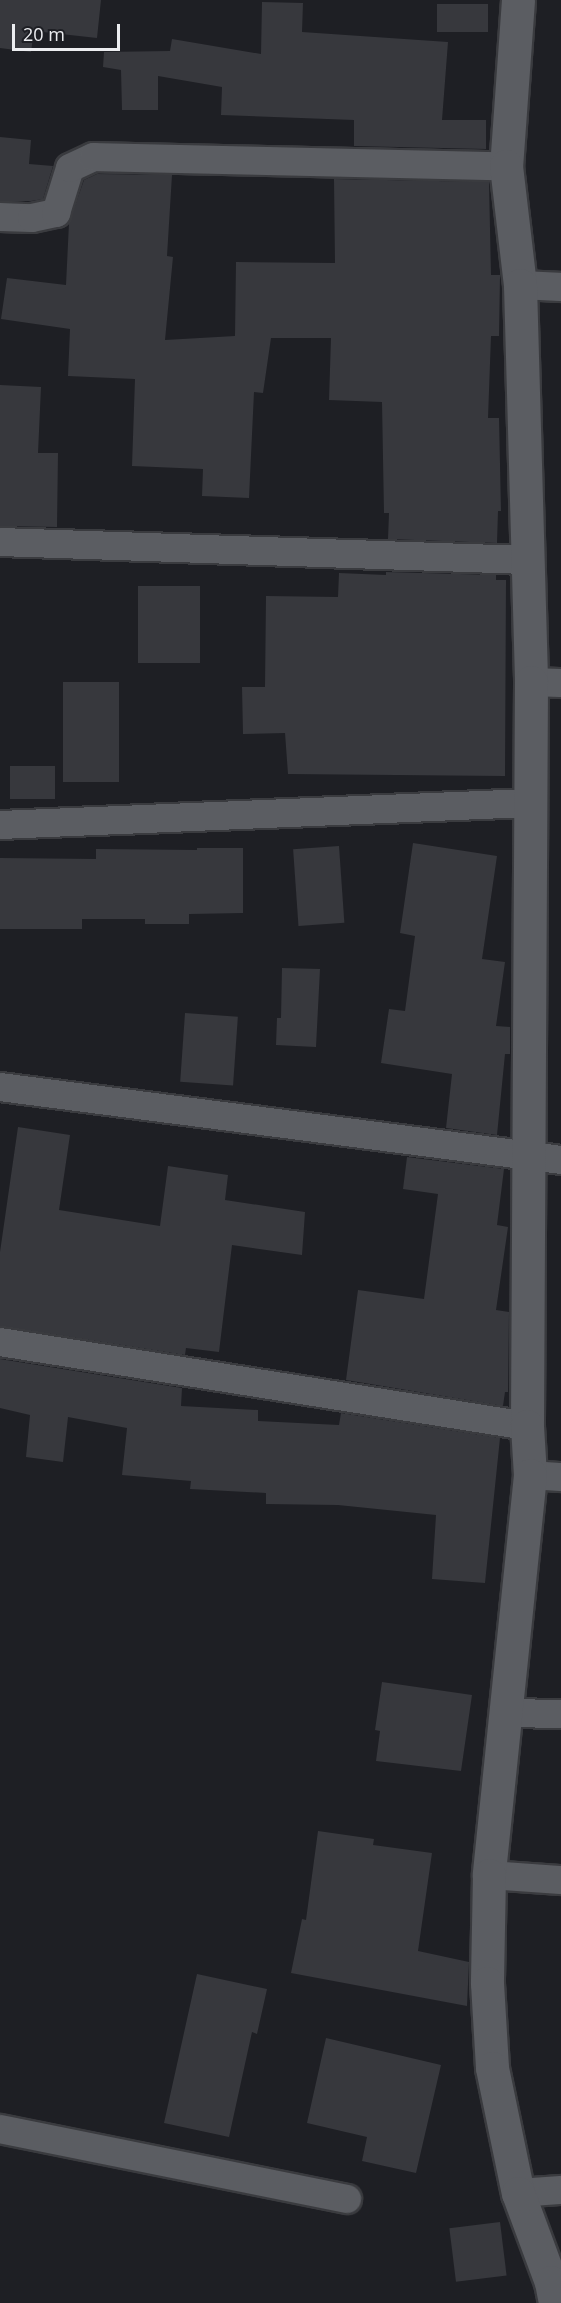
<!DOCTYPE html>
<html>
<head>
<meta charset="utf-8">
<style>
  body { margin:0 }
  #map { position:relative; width:561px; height:2303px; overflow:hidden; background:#1e1f24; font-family:"Open Sans",sans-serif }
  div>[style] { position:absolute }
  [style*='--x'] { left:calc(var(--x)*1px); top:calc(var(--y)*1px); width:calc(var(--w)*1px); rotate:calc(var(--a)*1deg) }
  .building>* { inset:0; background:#37383d; transform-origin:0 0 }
  .roads { filter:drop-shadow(2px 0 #3a3b3f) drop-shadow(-2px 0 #3a3b3f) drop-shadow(0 2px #3a3b3f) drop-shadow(0 -2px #3a3b3f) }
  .street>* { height:28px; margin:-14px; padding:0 14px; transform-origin:14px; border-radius:14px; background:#5b5d62 }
  .secondary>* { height:33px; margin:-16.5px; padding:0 16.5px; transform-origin:16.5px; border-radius:16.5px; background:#5b5d62 }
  span { translate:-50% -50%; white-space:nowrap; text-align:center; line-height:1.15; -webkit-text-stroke:4.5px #1e1f24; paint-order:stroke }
  .scale { position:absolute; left:12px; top:24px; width:108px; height:27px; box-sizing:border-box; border:3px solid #ecedf0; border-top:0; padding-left:8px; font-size:18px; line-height:21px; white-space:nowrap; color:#ecedf0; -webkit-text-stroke:4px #1e1f24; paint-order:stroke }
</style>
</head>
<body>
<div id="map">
  <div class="building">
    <div style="clip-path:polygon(0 0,101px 0,97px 38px,34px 31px,31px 52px,0 48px)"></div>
    <div style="clip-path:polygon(262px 2px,303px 3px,302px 32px,448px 42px,442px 120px,486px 120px,486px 149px,354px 146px,354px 120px,221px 115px,222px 87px,158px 76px,158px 110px,122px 110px,121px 70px,103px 67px,104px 52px,170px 51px,172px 39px,261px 54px)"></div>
    <div style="left:437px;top:4px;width:51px;height:28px"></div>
    <div style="clip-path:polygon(0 137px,31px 140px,29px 164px,53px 166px,43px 199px,31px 201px,0 201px)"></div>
    <div style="clip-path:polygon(97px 174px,172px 175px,167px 256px,173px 257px,165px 340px,235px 336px,236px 262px,335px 263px,334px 179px,489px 182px,491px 275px,500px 275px,500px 277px,499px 336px,491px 336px,488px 418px,499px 418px,501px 511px,498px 511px,497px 543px,388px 539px,389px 513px,384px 513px,382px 402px,329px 400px,331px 338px,271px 338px,263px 393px,254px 392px,249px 498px,202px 496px,203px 469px,132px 466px,135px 379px,68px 376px,70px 329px,1px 319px,7px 278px,66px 285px,69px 223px,84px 180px)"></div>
    <div style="clip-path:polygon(0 385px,41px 387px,38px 453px,58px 453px,57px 527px,0 526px)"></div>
    <div style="clip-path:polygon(386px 572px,496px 575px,496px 580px,506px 580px,505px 776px,288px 774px,285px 733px,243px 734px,242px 687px,265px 687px,266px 596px,338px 597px,339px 573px,386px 575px)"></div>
    <div style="left:138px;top:586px;width:62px;height:77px"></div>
    <div style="left:63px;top:682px;width:56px;height:100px"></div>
    <div style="left:55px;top:766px;width:33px;height:45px;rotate:90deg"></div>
    <div style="clip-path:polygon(413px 843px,497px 856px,482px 959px,505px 962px,496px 1026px,510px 1027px,510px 1054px,505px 1054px,497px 1135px,446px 1128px,452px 1074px,381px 1063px,389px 1009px,405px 1011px,415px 936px,400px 933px)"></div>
    <div style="left:339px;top:846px;width:77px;height:46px;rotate:86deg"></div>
    <div style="clip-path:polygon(197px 848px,243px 848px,243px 913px,189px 914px,189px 924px,145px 924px,145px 919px,82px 919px,82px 929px,0 929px,0 858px,96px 859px,96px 849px,197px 850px)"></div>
    <div style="clip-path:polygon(282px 968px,320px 969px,316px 1047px,276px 1045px,277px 1018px,281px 1018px)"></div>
    <div style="left:185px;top:1013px;width:53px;height:69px;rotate:4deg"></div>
    <div style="clip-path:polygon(18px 1127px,70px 1135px,59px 1210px,160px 1226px,168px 1166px,228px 1175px,225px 1200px,305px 1212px,302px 1255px,232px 1245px,219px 1352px,186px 1348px,185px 1355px,0 1326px,0 1252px)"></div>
    <div style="clip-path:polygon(407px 1157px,504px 1169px,497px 1225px,508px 1227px,496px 1310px,509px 1312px,508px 1392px,505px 1392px,503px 1406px,346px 1380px,358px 1290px,424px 1299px,438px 1194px,403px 1189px)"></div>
    <div style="clip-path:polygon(0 1359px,182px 1388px,181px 1406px,258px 1410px,258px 1421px,339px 1425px,341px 1413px,500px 1438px,485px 1583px,432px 1579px,436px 1515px,338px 1505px,266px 1504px,266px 1493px,190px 1489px,191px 1481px,122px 1475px,127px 1428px,68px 1417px,63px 1462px,26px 1457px,30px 1415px,0 1408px)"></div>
    <div style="clip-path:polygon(382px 1682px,472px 1695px,461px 1771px,376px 1761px,380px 1731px,375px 1730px)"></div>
    <div style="clip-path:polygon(318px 1831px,374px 1839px,373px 1845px,432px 1853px,418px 1951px,469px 1962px,467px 2006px,291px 1973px,302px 1919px,306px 1920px)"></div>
    <div style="clip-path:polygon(197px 1974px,267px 1989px,257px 2034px,252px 2032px,229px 2137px,164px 2123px)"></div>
    <div style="clip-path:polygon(326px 2038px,441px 2065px,416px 2173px,362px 2161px,367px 2137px,307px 2123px)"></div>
    <div style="left:500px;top:2222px;width:54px;height:51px;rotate:83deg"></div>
  </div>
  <div class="roads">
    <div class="street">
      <div style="--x:0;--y:217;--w:32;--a:2"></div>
      <div style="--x:32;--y:218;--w:25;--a:-12"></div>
      <div style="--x:56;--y:213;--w:47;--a:-72.7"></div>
      <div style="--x:70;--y:168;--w:26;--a:-25"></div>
      <div style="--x:94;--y:157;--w:412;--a:1.3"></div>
      <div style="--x:520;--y:285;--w:41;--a:2.8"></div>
      <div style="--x:0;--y:542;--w:526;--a:1.96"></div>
      <div style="--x:531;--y:682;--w:30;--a:2"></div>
      <div style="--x:0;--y:825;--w:529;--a:-2.38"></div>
      <div style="--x:0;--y:1087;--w:566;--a:7.41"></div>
      <div style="--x:0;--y:1342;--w:534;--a:9.06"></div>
      <div style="--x:530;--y:1475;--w:31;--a:4"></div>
      <div style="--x:506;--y:1713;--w:55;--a:1"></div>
      <div style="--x:489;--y:1875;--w:72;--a:4"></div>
      <div style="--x:0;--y:2129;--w:354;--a:11.4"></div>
      <div style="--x:518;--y:2193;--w:43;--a:-4"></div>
    </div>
    <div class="secondary">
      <div style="--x:518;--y:0;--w:166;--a:94.1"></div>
      <div style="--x:506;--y:166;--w:120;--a:83.3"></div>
      <div style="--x:520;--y:285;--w:397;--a:88.4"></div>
      <div style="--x:531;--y:682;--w:744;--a:90.31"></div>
      <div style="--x:527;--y:1426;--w:49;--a:86.5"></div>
      <div style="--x:530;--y:1475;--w:402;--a:95.9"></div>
      <div style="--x:489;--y:1875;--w:108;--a:91.1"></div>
      <div style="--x:487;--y:1983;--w:85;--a:86.6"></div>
      <div style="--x:492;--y:2068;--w:128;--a:78.3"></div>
      <div style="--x:518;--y:2193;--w:95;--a:69.7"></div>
      <div style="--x:551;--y:2282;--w:21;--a:79"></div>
    </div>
  </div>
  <div class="scale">20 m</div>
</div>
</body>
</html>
